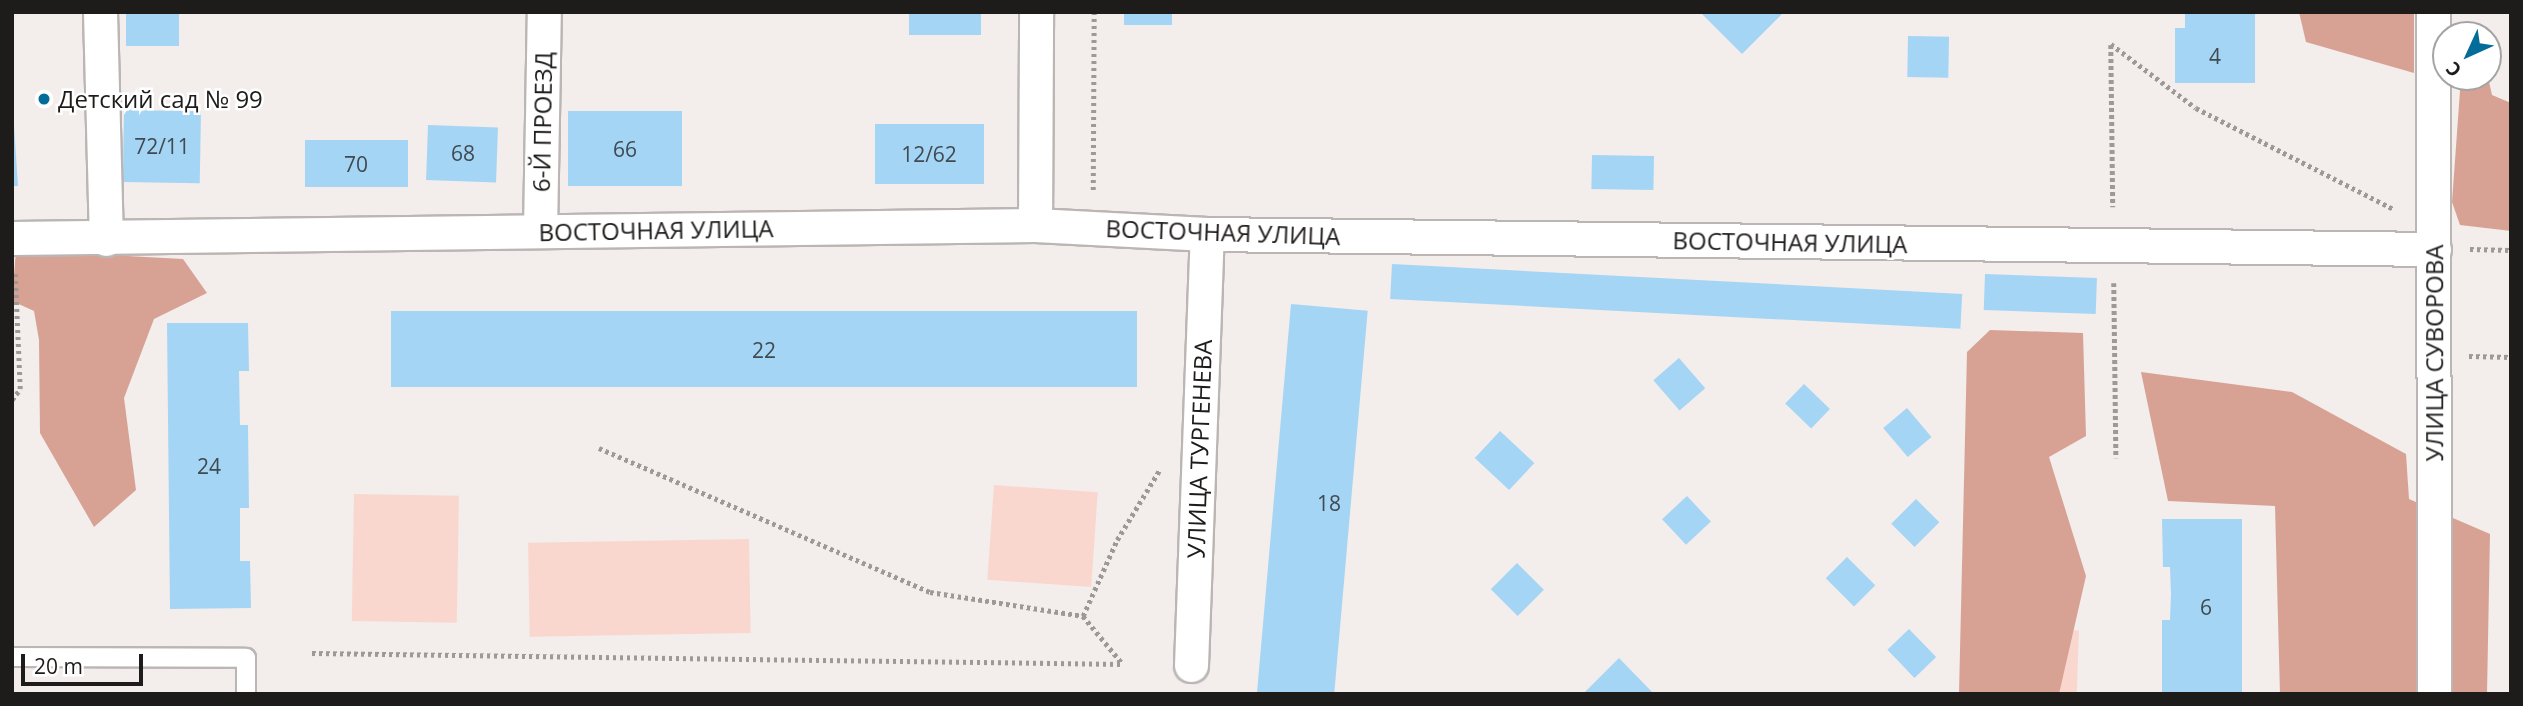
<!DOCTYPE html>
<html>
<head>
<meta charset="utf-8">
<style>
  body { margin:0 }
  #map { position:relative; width:2523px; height:706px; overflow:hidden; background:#f3edec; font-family:"Open Sans",sans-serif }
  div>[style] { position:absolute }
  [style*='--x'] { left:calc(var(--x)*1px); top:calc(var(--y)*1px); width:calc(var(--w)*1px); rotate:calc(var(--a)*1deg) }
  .green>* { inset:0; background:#fad7ce; transform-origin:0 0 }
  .forest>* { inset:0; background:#d7a294 }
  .building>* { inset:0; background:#a5d5f4; transform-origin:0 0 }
  .path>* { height:4.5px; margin-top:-2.25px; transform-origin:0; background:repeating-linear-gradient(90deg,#9e9998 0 3.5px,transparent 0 7px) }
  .roads { filter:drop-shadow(2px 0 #bbb6b4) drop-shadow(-2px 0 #bbb6b4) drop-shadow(0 2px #bbb6b4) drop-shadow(0 -2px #bbb6b4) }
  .service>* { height:18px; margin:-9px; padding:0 9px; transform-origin:9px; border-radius:9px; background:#fff }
  .minor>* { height:33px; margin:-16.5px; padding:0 16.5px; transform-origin:16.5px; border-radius:16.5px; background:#fff }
  .dots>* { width:19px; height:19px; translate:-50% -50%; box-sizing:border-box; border:4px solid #fff; border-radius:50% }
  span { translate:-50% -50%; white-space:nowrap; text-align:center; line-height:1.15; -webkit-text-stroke:5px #fff; paint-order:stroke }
  .number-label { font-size:21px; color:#404a51 }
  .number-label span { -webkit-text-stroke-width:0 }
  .poi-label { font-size:24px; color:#1e1c1b }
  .left { translate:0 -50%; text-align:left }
  .street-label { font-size:24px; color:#1e1c1b }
  .frame { position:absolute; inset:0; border:14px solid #1e1c1b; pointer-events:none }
  .north { position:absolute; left:2432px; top:21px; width:70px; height:70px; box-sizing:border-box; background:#fff; border:2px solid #a5a4a4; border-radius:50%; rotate:225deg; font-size:19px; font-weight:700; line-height:28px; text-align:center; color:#1e1c1b }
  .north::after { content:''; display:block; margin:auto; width:24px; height:32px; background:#046c99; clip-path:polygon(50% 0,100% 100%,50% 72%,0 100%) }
  .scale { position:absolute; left:21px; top:654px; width:122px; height:32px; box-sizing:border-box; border:4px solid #1e1c1b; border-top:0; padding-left:9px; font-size:21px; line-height:24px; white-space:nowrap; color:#1e1c1b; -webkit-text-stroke:5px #fff; paint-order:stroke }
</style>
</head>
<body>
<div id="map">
  <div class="green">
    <div style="left:994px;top:485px;width:104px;height:95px;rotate:4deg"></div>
    <div style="left:354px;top:494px;width:105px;height:127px;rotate:1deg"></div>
    <div style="left:749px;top:539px;width:94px;height:221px;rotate:89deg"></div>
    <div style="left:2006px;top:628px;width:73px;height:66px;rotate:2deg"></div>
  </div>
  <div class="forest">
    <div style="clip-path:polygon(2299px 12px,2414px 12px,2414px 73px,2306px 42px)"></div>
    <div style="clip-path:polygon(2461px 77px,2488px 77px,2492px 95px,2511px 103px,2511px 231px,2460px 225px,2452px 202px)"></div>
    <div style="clip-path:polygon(16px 250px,183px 259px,207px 293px,154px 319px,124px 398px,136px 490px,94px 527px,40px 433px,39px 340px,34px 311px,12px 301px)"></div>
    <div style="clip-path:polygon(1990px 330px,2083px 333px,2086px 436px,2049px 457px,2086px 576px,2059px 694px,1959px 694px,1967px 352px)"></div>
    <div style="clip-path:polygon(2141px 372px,2292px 392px,2406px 454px,2409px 499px,2490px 534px,2487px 694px,2280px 694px,2275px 506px,2168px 501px)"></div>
  </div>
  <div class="building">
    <div style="left:126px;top:12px;width:53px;height:34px"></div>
    <div style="left:909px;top:12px;width:72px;height:23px"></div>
    <div style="left:1124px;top:12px;width:48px;height:13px"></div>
    <div style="clip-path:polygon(1700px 12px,1784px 12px,1742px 54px)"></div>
    <div style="clip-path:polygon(2185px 12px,2255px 12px,2255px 83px,2175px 83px,2175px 28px,2185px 28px)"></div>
    <div style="left:1908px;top:36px;width:41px;height:41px;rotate:1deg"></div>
    <div style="left:124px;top:110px;width:77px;height:72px;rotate:1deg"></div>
    <div style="left:568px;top:111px;width:114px;height:75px"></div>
    <div style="left:984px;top:124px;width:60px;height:109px;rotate:90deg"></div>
    <div style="clip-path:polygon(14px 125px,18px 186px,12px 186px,12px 126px)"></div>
    <div style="left:428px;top:125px;width:70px;height:55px;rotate:2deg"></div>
    <div style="left:408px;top:140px;width:47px;height:103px;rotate:90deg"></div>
    <div style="left:1592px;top:155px;width:62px;height:34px;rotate:1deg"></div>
    <div style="left:1392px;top:264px;width:571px;height:35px;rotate:3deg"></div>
    <div style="left:1985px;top:274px;width:112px;height:36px;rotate:2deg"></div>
    <div style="left:1291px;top:304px;width:77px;height:390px;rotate:5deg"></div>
    <div style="left:391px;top:311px;width:746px;height:76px"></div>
    <div style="clip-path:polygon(167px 323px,248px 323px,249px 371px,239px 371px,240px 425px,248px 425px,249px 508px,240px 508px,240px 561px,250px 561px,251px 608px,170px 609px)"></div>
    <div style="left:1679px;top:358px;width:40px;height:34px;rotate:49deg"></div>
    <div style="left:1804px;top:384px;width:36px;height:27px;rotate:44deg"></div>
    <div style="left:1907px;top:408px;width:38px;height:31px;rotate:50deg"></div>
    <div style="left:1500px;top:431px;width:47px;height:37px;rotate:43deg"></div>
    <div style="left:1687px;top:496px;width:35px;height:34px;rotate:47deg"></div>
    <div style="left:1916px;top:499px;width:33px;height:35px;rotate:45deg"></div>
    <div style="clip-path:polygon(2162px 519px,2242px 519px,2242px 694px,2162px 694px,2162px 620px,2170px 620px,2171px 594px,2170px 567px,2163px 567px)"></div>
    <div style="left:1847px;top:557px;width:40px;height:30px;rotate:45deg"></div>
    <div style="left:1517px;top:563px;width:38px;height:37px;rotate:45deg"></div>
    <div style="left:1909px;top:629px;width:39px;height:30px;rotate:46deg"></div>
    <div style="clip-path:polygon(1619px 658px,1654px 694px,1583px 694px)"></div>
  </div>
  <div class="path">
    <div style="--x:2111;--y:44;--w:106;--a:37"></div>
    <div style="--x:2196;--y:108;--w:221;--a:27.1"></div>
    <div style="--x:2111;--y:45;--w:162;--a:89.3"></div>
    <div style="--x:1093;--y:190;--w:178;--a:-89.7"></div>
    <div style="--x:2470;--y:249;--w:41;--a:1.4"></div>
    <div style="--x:2114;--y:283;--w:175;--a:89.3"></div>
    <div style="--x:2469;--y:356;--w:42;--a:1.4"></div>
    <div style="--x:12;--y:400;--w:14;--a:-54"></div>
    <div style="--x:20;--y:389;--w:115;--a:-92.5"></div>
    <div style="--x:599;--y:448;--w:361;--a:23.5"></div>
    <div style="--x:930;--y:592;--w:155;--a:8.9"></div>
    <div style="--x:1083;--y:616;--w:61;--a:50.3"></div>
    <div style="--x:1083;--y:616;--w:83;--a:-65.9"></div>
    <div style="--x:1117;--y:540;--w:81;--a:-58.7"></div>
    <div style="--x:312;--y:653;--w:810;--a:0.78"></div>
  </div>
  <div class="roads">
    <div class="service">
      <div style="--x:12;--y:657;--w:234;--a:0.2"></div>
      <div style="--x:246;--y:658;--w:36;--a:90"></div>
    </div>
    <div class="minor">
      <div style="--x:100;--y:12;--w:227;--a:88.5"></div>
      <div style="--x:2433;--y:12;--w:682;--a:89.92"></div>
      <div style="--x:1035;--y:225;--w:213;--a:-89.7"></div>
      <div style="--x:540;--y:231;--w:219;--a:-89"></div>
      <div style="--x:12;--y:238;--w:1023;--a:-0.73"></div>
      <div style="--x:1035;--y:225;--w:172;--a:3"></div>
      <div style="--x:1207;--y:234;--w:1227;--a:0.7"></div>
      <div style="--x:1191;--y:665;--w:431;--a:-87.9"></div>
    </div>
  </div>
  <div class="dots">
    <div style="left:44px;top:99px;background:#046c99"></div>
  </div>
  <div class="number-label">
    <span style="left:2215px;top:56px">4</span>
    <span style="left:162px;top:146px">72/11</span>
    <span style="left:625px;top:149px">66</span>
    <span style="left:463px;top:153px">68</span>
    <span style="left:929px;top:154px">12/62</span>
    <span style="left:356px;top:164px">70</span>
    <span style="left:764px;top:350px">22</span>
    <span style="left:209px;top:466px">24</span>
    <span style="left:1329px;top:503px">18</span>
    <span style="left:2206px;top:607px">6</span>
  </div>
  <div class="poi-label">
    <span class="left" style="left:58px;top:99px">Детский сад № 99</span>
  </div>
  <div class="street-label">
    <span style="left:542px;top:122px;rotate:-89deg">6-Й ПРОЕЗД</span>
    <span style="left:656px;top:230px;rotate:-1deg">ВОСТОЧНАЯ УЛИЦА</span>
    <span style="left:1223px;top:232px;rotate:2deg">ВОСТОЧНАЯ УЛИЦА</span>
    <span style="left:1790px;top:242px;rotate:1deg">ВОСТОЧНАЯ УЛИЦА</span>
    <span style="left:2434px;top:353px;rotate:-90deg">УЛИЦА СУВОРОВА</span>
    <span style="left:1199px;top:449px;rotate:-88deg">УЛИЦА ТУРГЕНЕВА</span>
  </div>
  <div class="frame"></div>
  <div class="north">С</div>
  <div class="scale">20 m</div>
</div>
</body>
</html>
